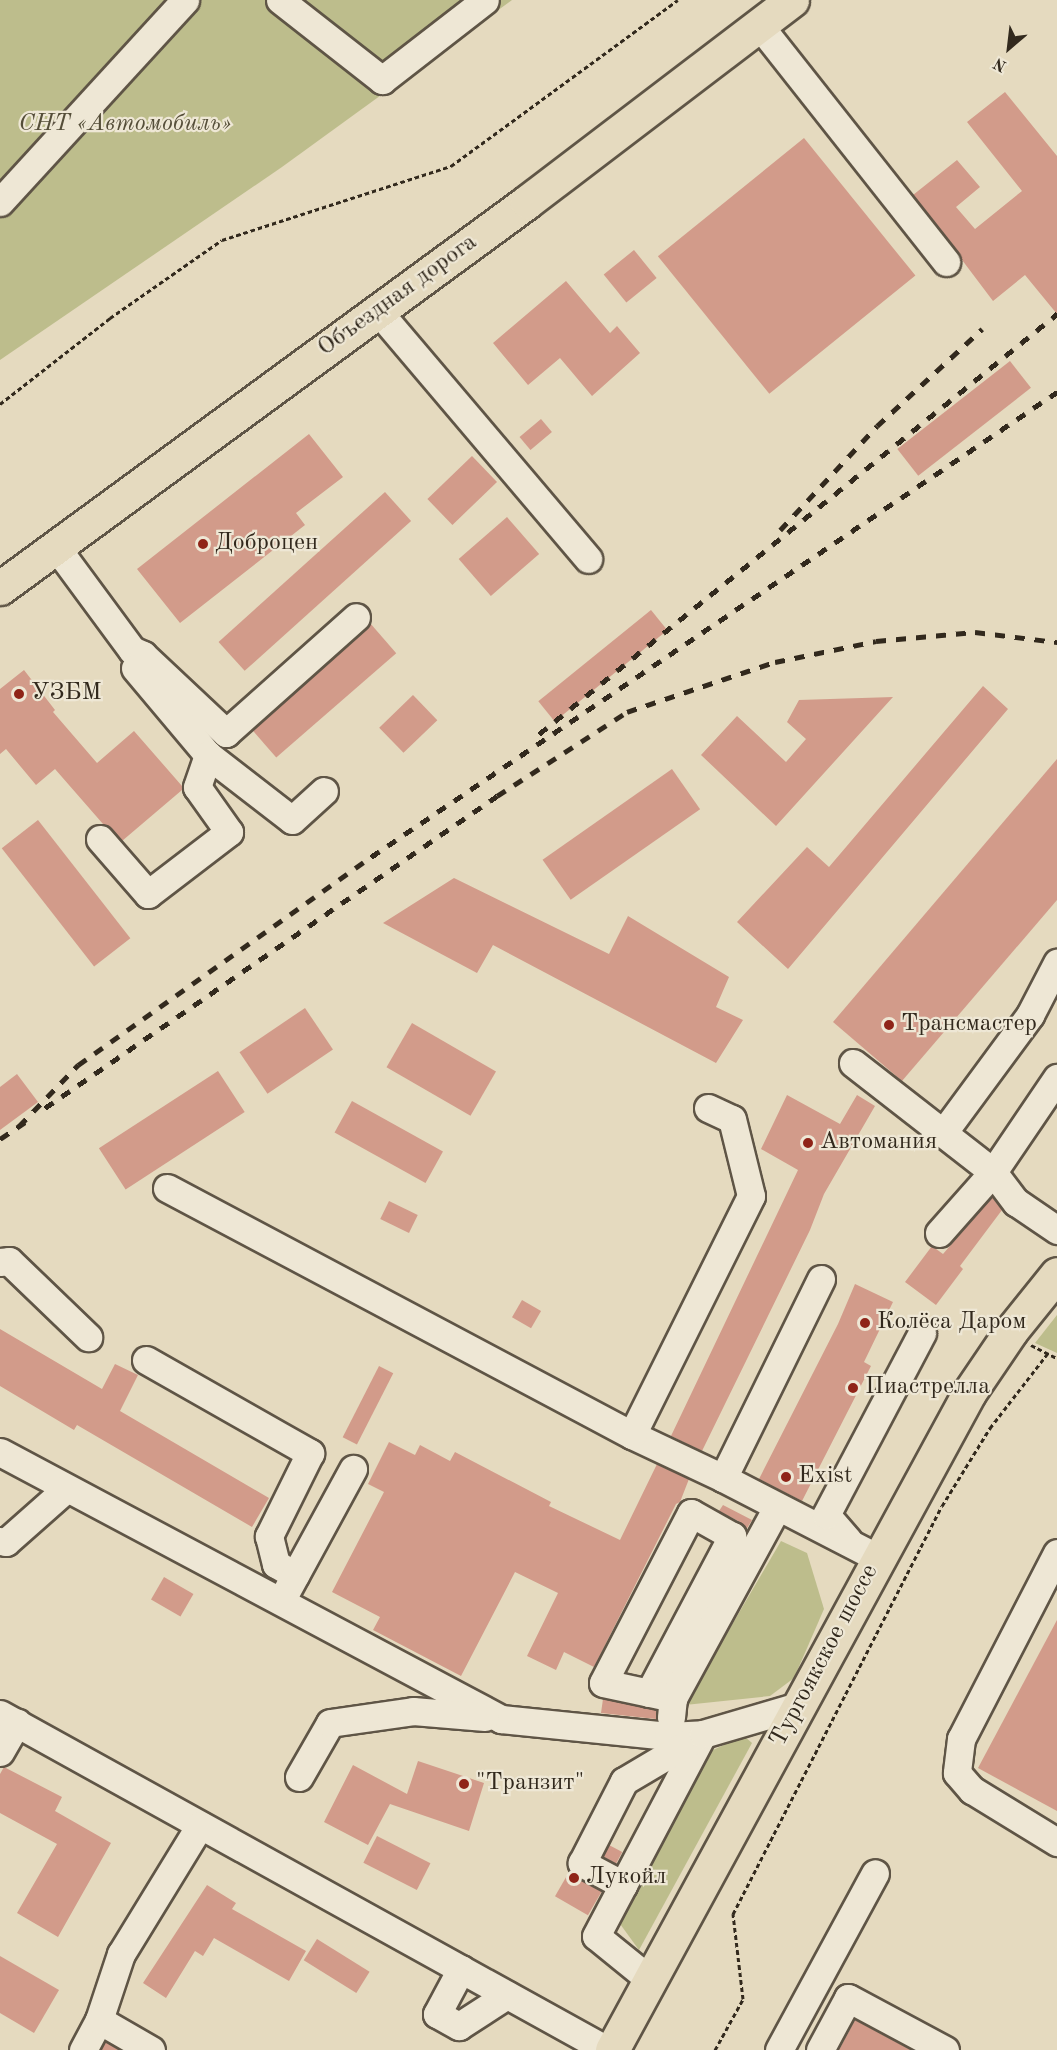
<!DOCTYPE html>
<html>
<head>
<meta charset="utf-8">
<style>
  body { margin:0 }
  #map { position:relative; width:1057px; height:2050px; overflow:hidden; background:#e5dabf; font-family:"Old Standard TT",serif }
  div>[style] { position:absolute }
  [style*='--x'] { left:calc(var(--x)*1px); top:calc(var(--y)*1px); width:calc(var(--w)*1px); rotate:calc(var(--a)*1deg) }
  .green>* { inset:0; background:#bdbd8c }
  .building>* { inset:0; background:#d29b8a; transform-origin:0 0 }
  .path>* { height:3px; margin-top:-1.5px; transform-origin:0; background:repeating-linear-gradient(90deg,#32291d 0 4.5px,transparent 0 7.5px) }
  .roads { filter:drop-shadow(2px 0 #5f5546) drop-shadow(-2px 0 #5f5546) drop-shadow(0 2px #5f5546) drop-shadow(0 -2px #5f5546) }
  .minor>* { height:27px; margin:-13.5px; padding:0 13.5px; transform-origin:13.5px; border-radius:13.5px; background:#eee7d5 }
  .major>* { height:33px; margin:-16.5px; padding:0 16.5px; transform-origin:16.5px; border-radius:16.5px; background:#e5dabf }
  .rail>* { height:4.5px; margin-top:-2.25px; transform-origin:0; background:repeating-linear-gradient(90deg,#32291d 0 10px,transparent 0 20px) }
  .dots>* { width:16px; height:16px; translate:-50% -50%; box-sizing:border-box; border:3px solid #eee7d5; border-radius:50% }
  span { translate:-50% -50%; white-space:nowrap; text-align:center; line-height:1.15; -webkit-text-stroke:4.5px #eee7d5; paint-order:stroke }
  .park-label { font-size:24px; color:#554e39; font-style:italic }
  .street-label { font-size:24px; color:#32291d }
  .poi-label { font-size:24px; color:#32291d }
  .left { translate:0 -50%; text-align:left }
  .north { position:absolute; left:979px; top:18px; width:60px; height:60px; -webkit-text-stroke:4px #eee7d5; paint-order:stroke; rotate:208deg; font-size:16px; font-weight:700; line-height:24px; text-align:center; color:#32291d }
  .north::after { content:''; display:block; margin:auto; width:21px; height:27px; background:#32291d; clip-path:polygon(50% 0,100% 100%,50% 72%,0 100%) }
</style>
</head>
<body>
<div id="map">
  <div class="green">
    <div style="clip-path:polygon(0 0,512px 0,282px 167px,0 360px)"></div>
    <div style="clip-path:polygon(1057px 1315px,1057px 1353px,1035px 1343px)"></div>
    <div style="clip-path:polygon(781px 1541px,807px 1553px,824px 1609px,794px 1678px,770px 1696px,685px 1705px)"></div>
    <div style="clip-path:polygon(744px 1736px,752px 1743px,639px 1950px,615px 1917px,704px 1754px)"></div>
  </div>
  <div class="building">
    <div style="clip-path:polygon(1005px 92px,1057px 156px,1057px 314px,1025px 275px,993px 301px,913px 195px,957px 160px,980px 187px,956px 207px,975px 229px,1022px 191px,967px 122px)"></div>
    <div style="left:804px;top:138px;width:177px;height:188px;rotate:51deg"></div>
    <div style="left:634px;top:250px;width:36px;height:39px;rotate:51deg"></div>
    <div style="clip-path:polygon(566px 281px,610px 333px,617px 326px,640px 353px,592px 396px,560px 358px,528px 385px,493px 343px)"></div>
    <div style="left:1010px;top:361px;width:34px;height:143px;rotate:52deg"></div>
    <div style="left:541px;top:419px;width:17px;height:28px;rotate:50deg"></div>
    <div style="clip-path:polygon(309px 434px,343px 477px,296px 513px,305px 525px,180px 623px,137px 569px)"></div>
    <div style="left:472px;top:456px;width:36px;height:62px;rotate:46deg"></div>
    <div style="left:385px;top:492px;width:39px;height:224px;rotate:48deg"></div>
    <div style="left:507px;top:517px;width:49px;height:64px;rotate:49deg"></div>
    <div style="left:651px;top:610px;width:26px;height:145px;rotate:51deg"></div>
    <div style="left:370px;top:623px;width:40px;height:159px;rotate:49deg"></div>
    <div style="clip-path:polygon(24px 670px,55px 710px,53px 712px,97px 763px,134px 731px,182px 786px,182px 790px,122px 841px,111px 828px,103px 824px,55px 769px,36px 785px,6px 749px,0 754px,0 689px)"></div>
    <div style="clip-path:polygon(983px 686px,1008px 709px,788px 969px,737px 922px,807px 847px,829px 867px)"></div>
    <div style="left:413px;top:695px;width:35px;height:47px;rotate:46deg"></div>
    <div style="clip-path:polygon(893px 697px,776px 826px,701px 755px,737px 716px,786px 762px,806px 739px,787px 722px,799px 700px)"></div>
    <div style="clip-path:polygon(1057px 759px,1057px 900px,902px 1081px,833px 1022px)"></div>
    <div style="left:672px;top:769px;width:49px;height:158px;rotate:55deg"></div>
    <div style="left:38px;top:820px;width:150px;height:46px;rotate:52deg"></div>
    <div style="clip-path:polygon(454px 878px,609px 954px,628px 916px,729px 977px,716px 1007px,743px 1020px,716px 1063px,493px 945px,477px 973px,383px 923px)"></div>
    <div style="left:305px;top:1008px;width:50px;height:79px;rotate:56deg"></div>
    <div style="left:412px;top:1023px;width:97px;height:51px;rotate:30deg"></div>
    <div style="left:218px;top:1071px;width:49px;height:142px;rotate:57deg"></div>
    <div style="clip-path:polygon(17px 1074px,38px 1102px,0 1130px,0 1087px)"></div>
    <div style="clip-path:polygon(787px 1095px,840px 1124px,857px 1095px,875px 1106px,824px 1194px,810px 1230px,702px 1451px,671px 1436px,798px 1170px,761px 1149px)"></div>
    <div style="left:352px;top:1101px;width:104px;height:36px;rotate:29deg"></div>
    <div style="clip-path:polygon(992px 1197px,1002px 1210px,960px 1266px,963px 1269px,936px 1305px,905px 1282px,932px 1246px,943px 1254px)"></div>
    <div style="left:389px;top:1201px;width:32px;height:20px;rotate:26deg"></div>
    <div style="clip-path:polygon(855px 1284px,893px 1302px,864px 1362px,871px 1366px,802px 1501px,759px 1479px,838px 1324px)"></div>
    <div style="left:522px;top:1300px;width:22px;height:20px;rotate:30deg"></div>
    <div style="clip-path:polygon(0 1329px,102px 1389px,115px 1364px,138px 1375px,120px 1411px,269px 1498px,252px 1527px,77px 1425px,74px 1430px,0 1386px)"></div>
    <div style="left:379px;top:1366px;width:16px;height:80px;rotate:27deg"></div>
    <div style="clip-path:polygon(389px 1442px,415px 1455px,420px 1445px,450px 1461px,455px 1452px,551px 1502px,549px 1506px,620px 1540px,657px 1464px,689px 1479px,680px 1502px,676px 1504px,594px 1667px,564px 1652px,556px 1670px,527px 1656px,558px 1593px,515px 1572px,461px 1676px,373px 1630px,380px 1617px,332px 1592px,384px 1492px,368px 1484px)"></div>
    <div style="clip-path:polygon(723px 1505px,752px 1520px,746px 1530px,740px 1522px,719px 1511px)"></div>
    <div style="left:164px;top:1577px;width:34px;height:26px;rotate:30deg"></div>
    <div style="clip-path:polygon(1057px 1620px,1057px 1811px,978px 1768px)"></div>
    <div style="clip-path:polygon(603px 1699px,656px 1710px,656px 1719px,601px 1713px)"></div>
    <div style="clip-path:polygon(418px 1761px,484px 1783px,469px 1831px,390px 1804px,368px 1845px,324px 1822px,353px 1765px,407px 1794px)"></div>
    <div style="clip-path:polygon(4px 1767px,62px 1797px,55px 1811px,111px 1843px,58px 1937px,17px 1913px,57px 1844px,0 1813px,0 1774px)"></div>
    <div style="left:377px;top:1836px;width:60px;height:30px;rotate:27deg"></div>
    <div style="left:609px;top:1845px;width:15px;height:13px;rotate:28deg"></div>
    <div style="left:569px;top:1872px;width:38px;height:28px;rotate:30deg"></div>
    <div style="clip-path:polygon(207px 1885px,236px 1903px,232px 1909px,306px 1951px,289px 1981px,214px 1938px,203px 1956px,195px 1951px,166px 1998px,143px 1983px)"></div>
    <div style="left:317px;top:1939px;width:62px;height:25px;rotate:32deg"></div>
    <div style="clip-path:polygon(0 1956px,59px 1990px,34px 2033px,0 2013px)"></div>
    <div style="clip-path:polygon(855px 2020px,911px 2050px,839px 2050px)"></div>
    <div style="clip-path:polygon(105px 2042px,119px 2050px,101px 2050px)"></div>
  </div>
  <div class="path">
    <div style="--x:0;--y:404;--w:140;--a:-38"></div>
    <div style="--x:110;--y:318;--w:136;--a:-34.9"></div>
    <div style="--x:222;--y:240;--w:241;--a:-17.9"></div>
    <div style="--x:451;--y:166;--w:281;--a:-36.2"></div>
    <div style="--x:1031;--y:1345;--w:29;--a:27"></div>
    <div style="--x:715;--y:2050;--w:58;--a:-61.2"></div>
    <div style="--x:743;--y:1999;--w:86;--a:-96.7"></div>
    <div style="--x:733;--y:1914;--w:458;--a:-62.9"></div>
    <div style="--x:942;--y:1506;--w:92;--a:-58.4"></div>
    <div style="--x:990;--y:1428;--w:95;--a:-52.3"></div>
  </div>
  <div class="roads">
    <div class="minor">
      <div style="--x:280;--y:0;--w:130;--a:38.1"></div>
      <div style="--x:382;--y:80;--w:130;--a:-37.8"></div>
      <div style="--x:759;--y:25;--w:302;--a:51.7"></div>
      <div style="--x:0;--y:202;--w:274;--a:-47.5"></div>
      <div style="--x:378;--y:311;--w:325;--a:49.7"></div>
      <div style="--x:56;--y:547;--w:128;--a:53.6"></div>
      <div style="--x:132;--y:650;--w:12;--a:24"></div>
      <div style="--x:143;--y:655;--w:114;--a:43.2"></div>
      <div style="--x:226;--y:733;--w:174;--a:-41.7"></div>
      <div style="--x:135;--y:668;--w:114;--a:50"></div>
      <div style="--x:208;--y:755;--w:106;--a:37.7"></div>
      <div style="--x:292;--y:820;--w:43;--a:-42.2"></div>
      <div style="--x:100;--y:839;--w:73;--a:48.9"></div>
      <div style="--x:148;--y:894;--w:102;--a:-37.4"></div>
      <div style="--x:229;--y:832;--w:55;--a:-125.4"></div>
      <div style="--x:197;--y:787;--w:34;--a:-71"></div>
      <div style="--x:853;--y:1063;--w:177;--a:37.9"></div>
      <div style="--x:993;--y:1172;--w:38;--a:53"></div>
      <div style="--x:1016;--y:1202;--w:50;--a:34.3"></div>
      <div style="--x:708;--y:1108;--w:26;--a:25"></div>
      <div style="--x:732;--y:1119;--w:79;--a:76.1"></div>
      <div style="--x:751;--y:1196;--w:267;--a:116.5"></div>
      <div style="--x:632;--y:1435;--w:101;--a:25.3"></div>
      <div style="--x:943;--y:1133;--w:147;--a:-53.6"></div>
      <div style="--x:1030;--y:1015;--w:59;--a:-62.6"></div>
      <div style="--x:167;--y:1188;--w:527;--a:27.98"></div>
      <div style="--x:939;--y:1233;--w:81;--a:-48.5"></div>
      <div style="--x:993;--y:1172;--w:114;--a:-55.8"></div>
      <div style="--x:0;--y:1262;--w:9;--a:-6"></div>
      <div style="--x:9;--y:1261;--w:110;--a:43.9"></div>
      <div style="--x:821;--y:1279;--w:222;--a:116.2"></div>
      <div style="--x:723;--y:1478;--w:174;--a:27.3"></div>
      <div style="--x:146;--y:1360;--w:189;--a:29.6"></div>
      <div style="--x:310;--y:1453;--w:93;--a:116.3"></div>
      <div style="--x:269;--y:1536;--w:29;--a:76"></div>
      <div style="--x:276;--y:1564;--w:22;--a:30"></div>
      <div style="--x:0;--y:1452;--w:568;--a:28.05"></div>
      <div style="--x:501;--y:1719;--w:168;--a:5.8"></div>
      <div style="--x:668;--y:1736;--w:35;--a:-3"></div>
      <div style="--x:848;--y:1540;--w:33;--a:-131"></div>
      <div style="--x:826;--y:1515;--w:206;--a:-62.2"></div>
      <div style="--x:0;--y:1541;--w:6;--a:9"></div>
      <div style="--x:6;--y:1542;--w:80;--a:-41.5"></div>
      <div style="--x:1057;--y:1553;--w:209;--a:117.3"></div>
      <div style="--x:961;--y:1739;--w:34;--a:97"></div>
      <div style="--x:957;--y:1773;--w:23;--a:49"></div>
      <div style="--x:972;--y:1790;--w:100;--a:31.5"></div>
      <div style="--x:287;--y:1590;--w:138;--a:-61.4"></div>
      <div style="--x:649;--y:1693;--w:178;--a:-62.1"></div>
      <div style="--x:732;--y:1536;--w:47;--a:-150.7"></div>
      <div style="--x:691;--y:1513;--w:191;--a:117.4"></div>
      <div style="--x:603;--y:1683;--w:72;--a:12.1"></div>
      <div style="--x:0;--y:1714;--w:694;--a:28.97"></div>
      <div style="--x:671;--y:1717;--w:19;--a:-84"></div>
      <div style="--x:673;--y:1698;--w:217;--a:-61.4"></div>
      <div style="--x:0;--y:1752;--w:34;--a:-60"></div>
      <div style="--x:299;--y:1777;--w:62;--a:-60.1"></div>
      <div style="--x:330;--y:1723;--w:84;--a:-8.2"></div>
      <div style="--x:413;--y:1711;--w:72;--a:4.8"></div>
      <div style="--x:623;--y:1885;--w:170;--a:-62.2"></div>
      <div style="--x:461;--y:1969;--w:51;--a:118.1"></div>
      <div style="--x:437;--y:2014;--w:25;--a:29"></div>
      <div style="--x:459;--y:2026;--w:57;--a:-32.9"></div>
      <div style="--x:649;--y:1979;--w:68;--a:-140.9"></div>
      <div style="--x:596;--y:1936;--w:58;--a:-62.1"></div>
      <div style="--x:623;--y:1885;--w:47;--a:-151.8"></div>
      <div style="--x:582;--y:1863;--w:92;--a:-62.9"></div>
      <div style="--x:624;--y:1781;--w:92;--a:-30.7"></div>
      <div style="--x:703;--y:1734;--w:99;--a:-16.4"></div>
      <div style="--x:99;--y:2020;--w:60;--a:30"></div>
      <div style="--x:83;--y:2050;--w:34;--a:-62"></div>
      <div style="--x:99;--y:2020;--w:70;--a:-71.6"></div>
      <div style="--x:121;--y:1954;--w:151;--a:-58.5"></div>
      <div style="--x:779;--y:2050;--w:201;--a:-61.5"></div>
      <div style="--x:820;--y:2050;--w:59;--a:-61.7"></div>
      <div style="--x:848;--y:1998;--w:110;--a:28.2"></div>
    </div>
    <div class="major">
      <div style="--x:0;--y:588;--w:653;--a:-36.22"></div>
      <div style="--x:527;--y:202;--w:333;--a:-37.3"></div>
      <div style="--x:612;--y:2050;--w:748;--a:-61.48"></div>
      <div style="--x:969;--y:1393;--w:75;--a:-55.9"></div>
      <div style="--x:1011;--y:1331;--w:73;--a:-51.1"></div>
    </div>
  </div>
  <div class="rail">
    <div style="--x:780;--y:530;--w:142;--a:-47"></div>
    <div style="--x:877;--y:426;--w:143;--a:-42.7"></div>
    <div style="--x:539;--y:734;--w:667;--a:-39.04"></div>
    <div style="--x:45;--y:1108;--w:549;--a:-34.62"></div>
    <div style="--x:497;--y:796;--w:155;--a:-32.9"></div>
    <div style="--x:627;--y:712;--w:156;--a:-18.7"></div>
    <div style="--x:775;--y:662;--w:103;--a:-11.7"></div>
    <div style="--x:876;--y:641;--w:99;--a:-5.2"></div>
    <div style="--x:975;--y:632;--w:83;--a:7"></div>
    <div style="--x:19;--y:1126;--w:85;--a:-46"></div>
    <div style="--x:78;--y:1065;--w:359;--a:-35.4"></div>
    <div style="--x:371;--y:857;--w:829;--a:-34.13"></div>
    <div style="--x:0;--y:1139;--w:30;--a:-34"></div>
  </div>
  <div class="dots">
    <div style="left:203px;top:544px;background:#8f2418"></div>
    <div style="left:19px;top:694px;background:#8f2418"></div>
    <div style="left:889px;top:1025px;background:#8f2418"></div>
    <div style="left:808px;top:1143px;background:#8f2418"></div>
    <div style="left:865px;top:1323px;background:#8f2418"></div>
    <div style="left:853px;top:1388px;background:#8f2418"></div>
    <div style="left:786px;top:1477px;background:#8f2418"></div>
    <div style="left:464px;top:1784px;background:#8f2418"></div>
    <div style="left:574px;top:1878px;background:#8f2418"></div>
  </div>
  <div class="park-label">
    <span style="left:125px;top:125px">СНТ «Автомобиль»</span>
  </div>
  <div class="street-label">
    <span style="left:398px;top:296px;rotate:-36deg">Объездная дорога</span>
    <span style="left:825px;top:1656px;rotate:-62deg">Тургоякское шоссе</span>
  </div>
  <div class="poi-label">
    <span class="left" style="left:215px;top:544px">Доброцен</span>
    <span class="left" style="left:31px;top:694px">УЗБМ</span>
    <span class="left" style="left:901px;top:1025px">Трансмастер</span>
    <span class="left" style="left:820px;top:1143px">Автомания</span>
    <span class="left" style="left:877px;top:1323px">Колёса Даром</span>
    <span class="left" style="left:865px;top:1388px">Пиастрелла</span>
    <span class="left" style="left:798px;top:1477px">Exist</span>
    <span class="left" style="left:476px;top:1784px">"Транзит"</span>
    <span class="left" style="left:586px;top:1878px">Лукойл</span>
  </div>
  <div class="north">N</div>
</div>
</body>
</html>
